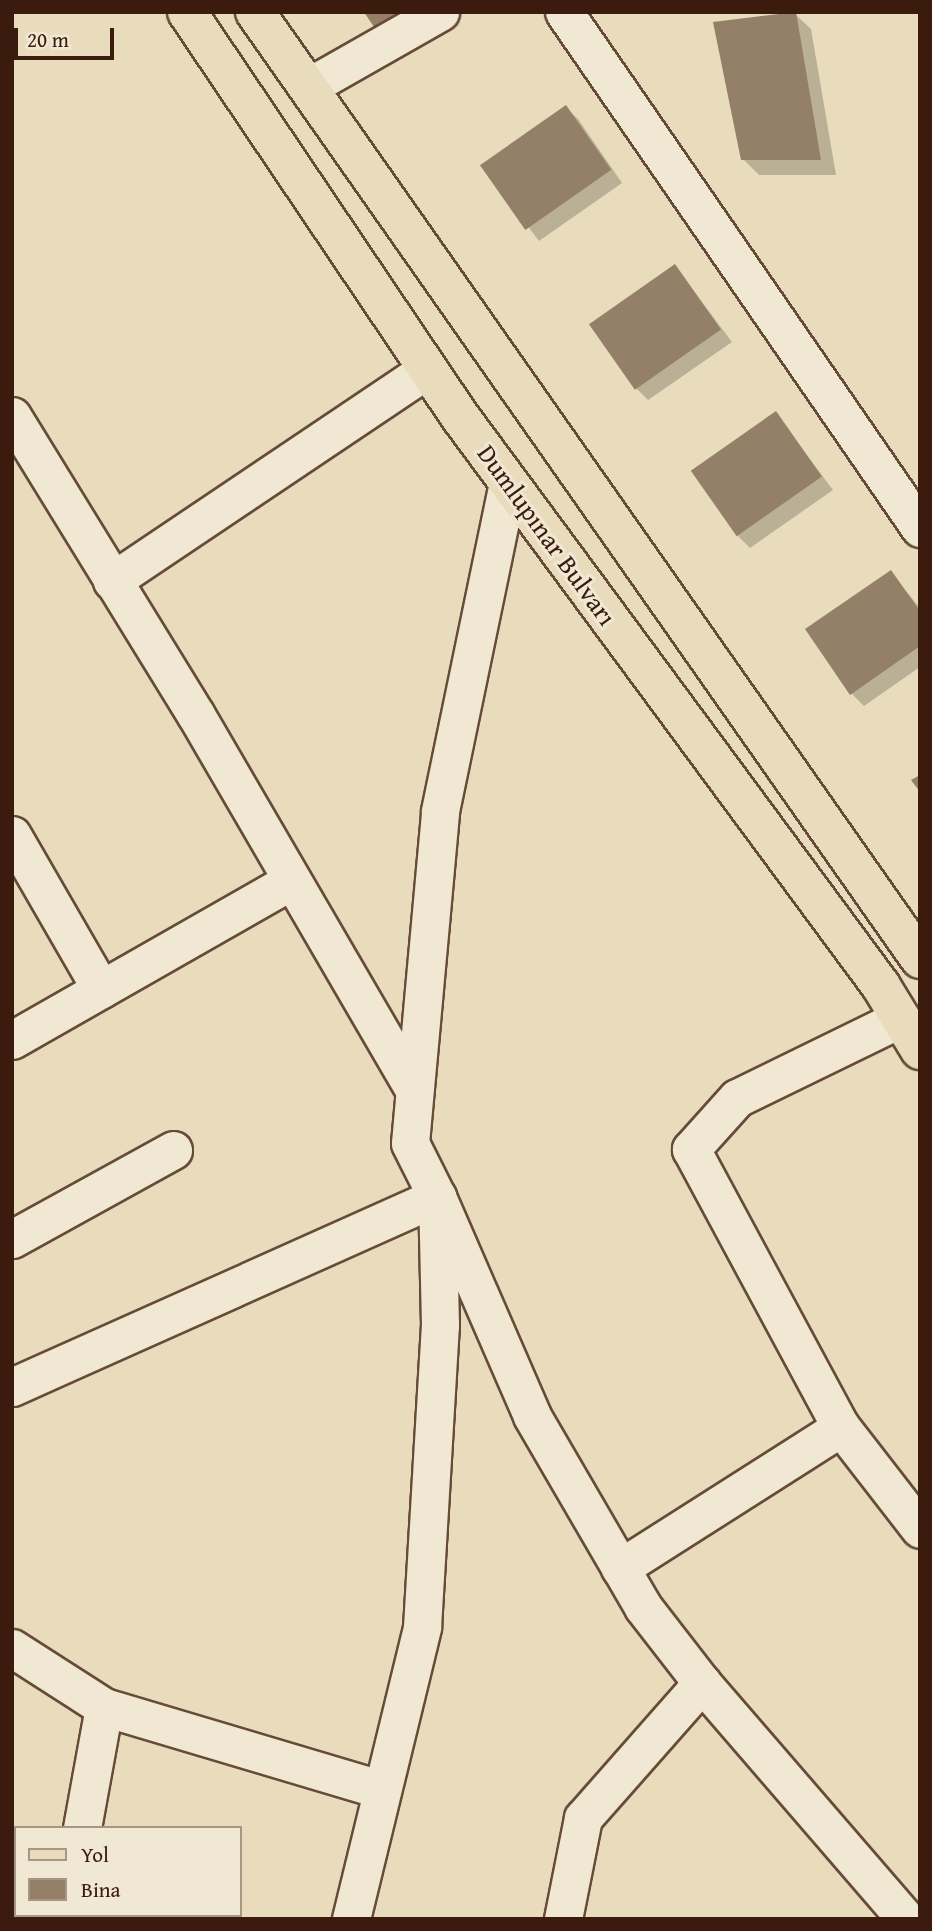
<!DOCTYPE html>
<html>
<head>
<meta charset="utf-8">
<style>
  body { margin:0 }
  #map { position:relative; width:932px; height:1931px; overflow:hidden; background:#e8dcbc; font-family:"Gentium Book Plus",serif }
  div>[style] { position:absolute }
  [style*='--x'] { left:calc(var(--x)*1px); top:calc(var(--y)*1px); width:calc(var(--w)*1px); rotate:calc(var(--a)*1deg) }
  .shadow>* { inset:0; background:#0003 }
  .building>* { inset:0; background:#947f68; transform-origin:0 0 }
  .roads { filter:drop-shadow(2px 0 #664b39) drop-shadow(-2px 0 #664b39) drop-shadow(0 2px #664b39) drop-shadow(0 -2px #664b39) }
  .minor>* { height:37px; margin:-18.5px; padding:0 18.5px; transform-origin:18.5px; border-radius:18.5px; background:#f0e8d3 }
  .major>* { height:38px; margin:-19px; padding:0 19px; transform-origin:19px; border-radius:19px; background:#e8dcbc }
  span { translate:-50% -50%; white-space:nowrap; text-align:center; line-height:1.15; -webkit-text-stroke:6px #f0e8d3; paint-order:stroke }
  .street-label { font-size:26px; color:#3a1b0d }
  .frame { position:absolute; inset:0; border:14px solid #3a1b0d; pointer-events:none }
  .legend { position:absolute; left:14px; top:1826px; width:228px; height:91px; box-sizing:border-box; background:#f0e8d3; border:2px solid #a79684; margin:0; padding:9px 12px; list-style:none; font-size:21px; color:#3a1b0d }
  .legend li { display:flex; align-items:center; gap:14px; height:35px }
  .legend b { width:35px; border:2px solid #a79684 }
  .scale { position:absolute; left:14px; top:28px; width:100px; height:32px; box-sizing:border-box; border:4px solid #3a1b0d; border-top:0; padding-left:9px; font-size:21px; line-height:24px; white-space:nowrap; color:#3a1b0d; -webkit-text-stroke:5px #f0e8d3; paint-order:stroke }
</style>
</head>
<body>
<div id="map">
  <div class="shadow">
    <div style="clip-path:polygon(795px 14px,811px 29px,836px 175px,759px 175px,743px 159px)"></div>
    <div style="clip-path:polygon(565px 107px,578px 119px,622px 183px,539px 241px,482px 165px)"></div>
    <div style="clip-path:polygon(675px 266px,732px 342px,648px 400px,636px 388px)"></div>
    <div style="clip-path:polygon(776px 414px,833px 490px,750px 548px,738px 536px)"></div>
    <div style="clip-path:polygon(890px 572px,920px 608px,920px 667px,864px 706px,852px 694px)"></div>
  </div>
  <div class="building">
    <div style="clip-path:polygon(364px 12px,415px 12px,380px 36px)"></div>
    <div style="clip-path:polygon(796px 12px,821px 160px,741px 160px,713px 22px)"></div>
    <div style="left:566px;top:105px;width:79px;height:105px;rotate:55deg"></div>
    <div style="left:675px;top:264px;width:80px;height:105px;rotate:55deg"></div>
    <div style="left:776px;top:411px;width:80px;height:104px;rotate:55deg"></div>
    <div style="clip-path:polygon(891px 570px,920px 611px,920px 646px,850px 695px,805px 629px)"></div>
    <div style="clip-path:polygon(920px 775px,920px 792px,911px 780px)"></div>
  </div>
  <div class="roads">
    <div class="minor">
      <div style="--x:564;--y:12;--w:627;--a:55.4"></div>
      <div style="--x:308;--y:87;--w:152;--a:-29.6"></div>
      <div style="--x:12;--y:416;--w:351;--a:58.4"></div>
      <div style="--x:196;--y:715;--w:434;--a:59.8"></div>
      <div style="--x:112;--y:581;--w:380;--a:-33.9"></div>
      <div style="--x:12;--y:835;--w:178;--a:60"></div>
      <div style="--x:901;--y:1018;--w:182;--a:154"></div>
      <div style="--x:737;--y:1098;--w:69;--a:132"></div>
      <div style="--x:691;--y:1149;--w:316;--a:61.7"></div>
      <div style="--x:841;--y:1427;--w:129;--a:52.2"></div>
      <div style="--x:12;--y:1040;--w:322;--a:-29.7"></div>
      <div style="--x:12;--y:1239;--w:184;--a:-28.9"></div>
      <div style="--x:12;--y:1387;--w:466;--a:-24.1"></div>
      <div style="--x:437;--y:1197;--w:239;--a:66.5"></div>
      <div style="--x:532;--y:1416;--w:221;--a:59.8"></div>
      <div style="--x:643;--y:1607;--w:96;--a:52.2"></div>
      <div style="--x:702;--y:1683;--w:312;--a:49.2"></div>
      <div style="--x:620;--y:1568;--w:262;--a:-32.5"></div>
      <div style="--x:12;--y:1648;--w:109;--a:32.7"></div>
      <div style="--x:104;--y:1707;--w:290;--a:16.6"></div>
      <div style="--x:82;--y:1828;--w:123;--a:-79.7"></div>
      <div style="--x:65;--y:1919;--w:4;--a:-76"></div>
      <div style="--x:351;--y:1919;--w:301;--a:-76.3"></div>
      <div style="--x:422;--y:1627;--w:303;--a:-86.6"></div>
      <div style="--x:440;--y:1325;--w:128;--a:-91.3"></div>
      <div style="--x:437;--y:1197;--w:60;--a:-116.6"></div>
      <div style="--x:410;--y:1143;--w:333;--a:-84.8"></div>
      <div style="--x:440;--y:811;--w:336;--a:-78.3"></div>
      <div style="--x:563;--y:1919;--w:103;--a:-78.8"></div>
      <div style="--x:583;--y:1818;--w:180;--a:-48.6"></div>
    </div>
    <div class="major">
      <div style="--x:187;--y:12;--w:490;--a:56"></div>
      <div style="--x:461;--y:418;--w:706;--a:53.52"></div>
      <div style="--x:881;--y:986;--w:75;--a:58.6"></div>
      <div style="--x:255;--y:12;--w:1157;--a:54.92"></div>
    </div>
  </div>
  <div class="street-label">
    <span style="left:547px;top:535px;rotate:54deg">Dumlupınar Bulvarı</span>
  </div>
  <div class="frame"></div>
  <ul class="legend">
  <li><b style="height:9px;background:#e8dcbc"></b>Yol</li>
  <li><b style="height:19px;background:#947f68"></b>Bina</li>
  </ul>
  <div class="scale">20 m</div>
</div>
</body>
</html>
